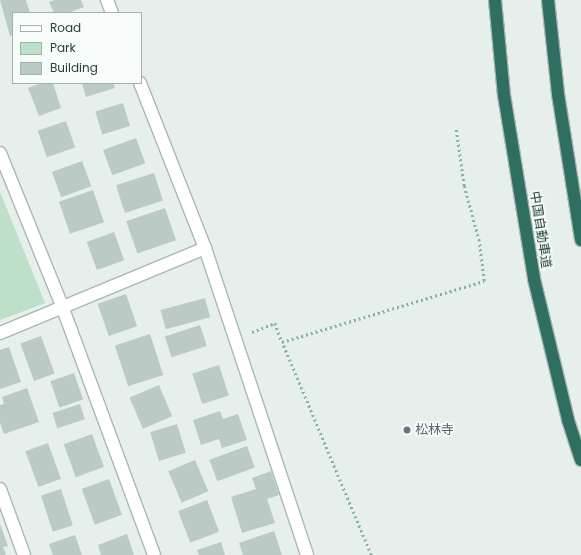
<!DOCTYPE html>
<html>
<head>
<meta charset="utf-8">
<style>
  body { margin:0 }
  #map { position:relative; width:581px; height:555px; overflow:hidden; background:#e6efeb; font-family:Poppins,"Noto Sans JP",sans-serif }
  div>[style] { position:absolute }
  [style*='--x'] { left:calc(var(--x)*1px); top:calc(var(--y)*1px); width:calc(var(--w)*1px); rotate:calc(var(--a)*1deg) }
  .green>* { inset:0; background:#bfe0c8 }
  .building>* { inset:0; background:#bbcac4; transform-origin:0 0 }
  .path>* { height:2.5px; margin-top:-1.25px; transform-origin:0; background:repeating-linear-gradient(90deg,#86b3a5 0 2px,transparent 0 5px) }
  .roads { filter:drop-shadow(1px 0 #a8b8b2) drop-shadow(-1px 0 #a8b8b2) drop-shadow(0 1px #a8b8b2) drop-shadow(0 -1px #a8b8b2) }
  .minor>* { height:12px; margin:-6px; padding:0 6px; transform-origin:6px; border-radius:6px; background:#fff }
  .highway>* { height:12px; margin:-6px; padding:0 6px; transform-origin:6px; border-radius:6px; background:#2f6f62 }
  .dots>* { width:11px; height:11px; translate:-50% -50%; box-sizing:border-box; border:2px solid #f7fbf9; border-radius:50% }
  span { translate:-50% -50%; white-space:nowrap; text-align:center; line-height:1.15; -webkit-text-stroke:3.5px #f7fbf9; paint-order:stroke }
  .street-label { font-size:13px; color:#24423a }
  .worship-label { font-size:13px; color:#5b616d }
  .left { translate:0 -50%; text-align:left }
  .legend { position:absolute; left:12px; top:12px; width:130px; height:72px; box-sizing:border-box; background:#f7fbf9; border:1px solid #a3b1ad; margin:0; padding:5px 7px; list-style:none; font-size:12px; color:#24423a }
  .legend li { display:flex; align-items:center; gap:8px; height:20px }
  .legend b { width:20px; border:1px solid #a3b1ad }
</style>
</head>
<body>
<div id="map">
  <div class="green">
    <div style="clip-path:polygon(0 192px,45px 303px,0 320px)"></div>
  </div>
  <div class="building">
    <div style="clip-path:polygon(0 0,26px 0,30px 13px,13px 13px,13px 35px,10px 36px)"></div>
    <div style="clip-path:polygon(55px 0,81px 0,84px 7px,68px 13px,54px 13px,49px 2px)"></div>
    <div style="clip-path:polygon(41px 83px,53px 83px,61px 108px,39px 116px,28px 88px)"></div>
    <div style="clip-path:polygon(82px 83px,113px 83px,115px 88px,86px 97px)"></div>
    <div style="left:123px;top:103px;width:24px;height:29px;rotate:73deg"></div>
    <div style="left:66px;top:121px;width:28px;height:30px;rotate:71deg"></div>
    <div style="left:136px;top:138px;width:27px;height:35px;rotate:70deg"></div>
    <div style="left:82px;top:161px;width:27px;height:32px;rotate:70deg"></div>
    <div style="left:154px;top:173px;width:29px;height:40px;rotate:72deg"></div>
    <div style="left:93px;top:190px;width:34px;height:36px;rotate:71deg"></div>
    <div style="left:165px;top:208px;width:34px;height:41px;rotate:71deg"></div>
    <div style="left:114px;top:232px;width:30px;height:29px;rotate:70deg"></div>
    <div style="left:126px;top:294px;width:34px;height:30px;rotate:71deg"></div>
    <div style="left:205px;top:298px;width:20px;height:46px;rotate:75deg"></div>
    <div style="left:200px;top:325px;width:22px;height:37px;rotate:72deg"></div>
    <div style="left:150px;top:334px;width:43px;height:37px;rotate:72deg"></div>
    <div style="left:41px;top:336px;width:40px;height:22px;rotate:70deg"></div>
    <div style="clip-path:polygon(9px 347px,21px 382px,0 389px,0 350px)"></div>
    <div style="left:219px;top:365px;width:32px;height:28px;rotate:72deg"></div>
    <div style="left:74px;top:373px;width:28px;height:25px;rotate:71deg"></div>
    <div style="left:159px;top:385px;width:34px;height:32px;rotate:67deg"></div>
    <div style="clip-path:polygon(27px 388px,39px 422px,4px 434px,0 423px,0 405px,4px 404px,2px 397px)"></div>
    <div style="left:80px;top:404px;width:16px;height:29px;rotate:72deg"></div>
    <div style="clip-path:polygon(220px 411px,223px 419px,238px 414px,247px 440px,222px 448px,219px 439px,201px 445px,193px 420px)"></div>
    <div style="left:177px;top:424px;width:30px;height:28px;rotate:73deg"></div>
    <div style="left:92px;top:434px;width:35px;height:30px;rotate:70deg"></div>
    <div style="left:48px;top:443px;width:38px;height:24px;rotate:70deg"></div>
    <div style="left:247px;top:446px;width:23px;height:40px;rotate:70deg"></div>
    <div style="left:195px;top:460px;width:34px;height:29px;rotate:67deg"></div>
    <div style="clip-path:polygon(271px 471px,279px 495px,267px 499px,275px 523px,242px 533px,231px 497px,256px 489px,252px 478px)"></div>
    <div style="left:109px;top:479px;width:38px;height:29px;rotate:70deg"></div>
    <div style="left:61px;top:489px;width:38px;height:21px;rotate:72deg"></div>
    <div style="left:207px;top:500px;width:34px;height:31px;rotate:69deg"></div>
    <div style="clip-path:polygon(0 524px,8px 546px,3px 547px,6px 555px,0 555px)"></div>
    <div style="clip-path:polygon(274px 531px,282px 555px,243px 555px,239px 543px)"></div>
    <div style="clip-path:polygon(127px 534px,134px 555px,101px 555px,98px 545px)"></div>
    <div style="clip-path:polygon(75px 535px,82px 555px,53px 555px,49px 544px)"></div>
    <div style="clip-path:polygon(221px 542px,225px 555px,199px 555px,197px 550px)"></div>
  </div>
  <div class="path">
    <div style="--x:252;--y:332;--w:25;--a:-21"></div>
    <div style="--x:275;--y:323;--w:20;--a:70"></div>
    <div style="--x:371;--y:555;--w:231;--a:-112.7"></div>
    <div style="--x:282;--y:342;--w:211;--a:-16.8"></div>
    <div style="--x:484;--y:281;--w:40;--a:-97.1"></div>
    <div style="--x:479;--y:241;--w:57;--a:-105.3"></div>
    <div style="--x:464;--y:186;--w:57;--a:-98.1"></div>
  </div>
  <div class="roads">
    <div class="minor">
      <div style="--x:107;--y:0;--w:14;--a:69"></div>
      <div style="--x:140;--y:83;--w:177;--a:68.5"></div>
      <div style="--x:205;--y:248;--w:324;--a:71.6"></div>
      <div style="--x:0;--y:153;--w:165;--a:67.9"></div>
      <div style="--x:62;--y:306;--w:265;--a:69.7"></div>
      <div style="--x:0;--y:333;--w:222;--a:-22.5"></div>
      <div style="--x:0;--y:489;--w:70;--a:70"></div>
    </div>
    <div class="highway">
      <div style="--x:495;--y:0;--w:95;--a:84.6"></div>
      <div style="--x:504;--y:95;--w:186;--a:80.7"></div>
      <div style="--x:534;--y:279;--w:145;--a:76.4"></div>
      <div style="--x:568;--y:420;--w:42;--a:72"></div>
      <div style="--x:548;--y:0;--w:95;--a:83.9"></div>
      <div style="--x:558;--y:94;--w:148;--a:81"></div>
    </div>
  </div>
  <div class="dots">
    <div style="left:407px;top:430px;background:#6b7280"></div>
  </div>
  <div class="street-label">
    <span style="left:540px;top:230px;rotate:81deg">中国自動車道</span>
  </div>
  <div class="worship-label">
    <span class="left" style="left:415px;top:430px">松林寺</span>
  </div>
  <ul class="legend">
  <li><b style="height:5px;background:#fff"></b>Road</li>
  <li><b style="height:11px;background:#bfe0c8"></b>Park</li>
  <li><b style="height:11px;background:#bbcac4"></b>Building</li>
  </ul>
</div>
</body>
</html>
